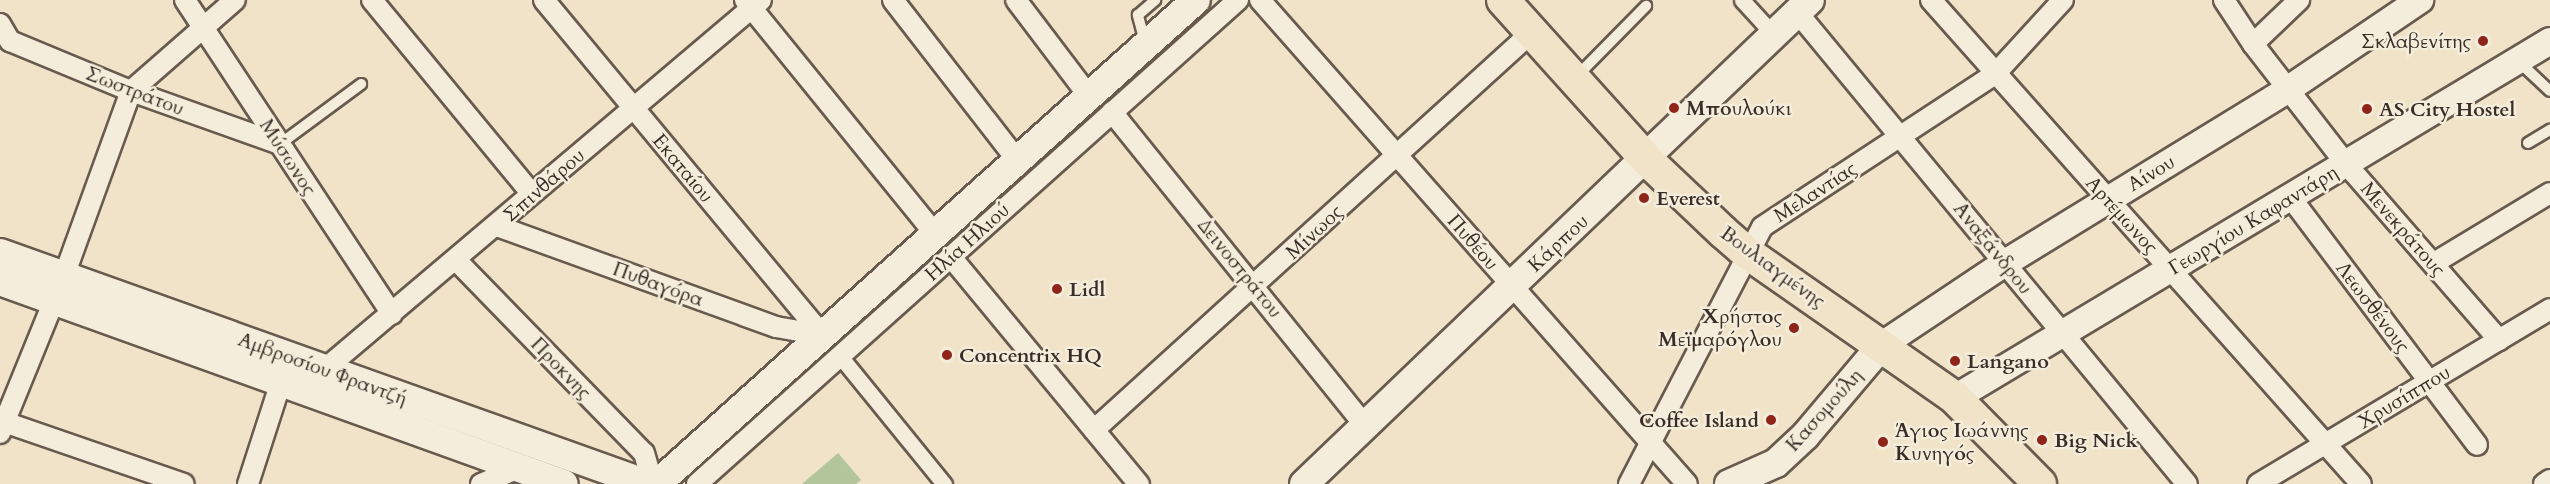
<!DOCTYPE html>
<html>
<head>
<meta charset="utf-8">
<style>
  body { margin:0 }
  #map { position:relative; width:2550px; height:484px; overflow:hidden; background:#f0e3c7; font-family:Cardo,serif }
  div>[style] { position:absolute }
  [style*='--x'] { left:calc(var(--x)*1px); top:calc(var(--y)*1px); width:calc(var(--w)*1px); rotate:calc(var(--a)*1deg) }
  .green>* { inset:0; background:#b3c59b }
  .roads { filter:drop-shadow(2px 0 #685a4f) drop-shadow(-2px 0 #685a4f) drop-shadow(0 2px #685a4f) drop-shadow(0 -2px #685a4f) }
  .service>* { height:10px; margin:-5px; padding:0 5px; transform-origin:5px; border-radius:5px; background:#f5eddb }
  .pedestrian>* { height:15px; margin:-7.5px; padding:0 7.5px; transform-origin:7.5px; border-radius:7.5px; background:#f5eddb }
  .minor>* { height:20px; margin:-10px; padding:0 10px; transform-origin:10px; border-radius:10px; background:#f5eddb }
  .tertiary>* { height:26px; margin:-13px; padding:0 13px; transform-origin:13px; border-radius:13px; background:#f5eddb }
  .secondary>* { height:28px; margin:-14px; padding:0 14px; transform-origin:14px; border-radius:14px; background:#f5eddb }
  .primary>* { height:32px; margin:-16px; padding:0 16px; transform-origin:16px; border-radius:16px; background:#f0e3c7 }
  .dots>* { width:16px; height:16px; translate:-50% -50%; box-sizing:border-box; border:3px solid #f5eddb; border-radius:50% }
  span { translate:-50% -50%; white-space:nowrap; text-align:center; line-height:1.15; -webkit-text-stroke:5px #f5eddb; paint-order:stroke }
  .poi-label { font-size:20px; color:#3a2d27; font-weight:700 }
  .right { translate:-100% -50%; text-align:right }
  .left { translate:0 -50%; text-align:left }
  .street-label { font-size:20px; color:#3a2d27 }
</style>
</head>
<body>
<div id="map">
  <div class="green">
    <div style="clip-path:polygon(838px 453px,861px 480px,856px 484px,802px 484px)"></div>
  </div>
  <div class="roads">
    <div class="service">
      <div style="--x:1145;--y:42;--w:28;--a:-105"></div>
      <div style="--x:1138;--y:15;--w:23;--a:-41"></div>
      <div style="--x:2517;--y:60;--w:45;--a:43.2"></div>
      <div style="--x:1576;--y:77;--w:100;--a:-45.4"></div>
      <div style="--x:2528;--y:143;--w:26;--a:-31"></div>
      <div style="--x:280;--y:144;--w:101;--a:-36.5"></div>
    </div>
    <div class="pedestrian">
      <div style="--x:1742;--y:0;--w:47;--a:47.6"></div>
      <div style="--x:840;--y:356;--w:165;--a:50.9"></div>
    </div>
    <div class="minor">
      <div style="--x:185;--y:0;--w:376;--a:56.6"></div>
      <div style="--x:372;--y:0;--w:251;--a:50.5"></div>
      <div style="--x:544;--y:0;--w:435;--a:50.3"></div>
      <div style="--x:745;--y:0;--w:301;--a:50.9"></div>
      <div style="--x:893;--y:0;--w:202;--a:52.2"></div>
      <div style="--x:1016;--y:0;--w:121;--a:52.8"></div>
      <div style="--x:1260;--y:0;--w:645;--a:48.58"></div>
      <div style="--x:1931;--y:0;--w:647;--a:48.38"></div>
      <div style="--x:2224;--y:0;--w:53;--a:56.6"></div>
      <div style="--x:2253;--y:44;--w:153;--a:52.2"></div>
      <div style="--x:2347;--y:165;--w:232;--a:49"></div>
      <div style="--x:1797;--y:12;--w:612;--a:50.43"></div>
      <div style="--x:0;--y:24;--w:20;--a:60"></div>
      <div style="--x:10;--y:41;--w:131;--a:22.5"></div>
      <div style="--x:131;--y:91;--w:158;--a:19.6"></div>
      <div style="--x:2253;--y:44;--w:64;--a:-43.7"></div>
      <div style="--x:1112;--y:112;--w:403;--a:51.1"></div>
      <div style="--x:2291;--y:198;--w:309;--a:53"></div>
      <div style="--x:497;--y:226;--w:297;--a:19.9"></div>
      <div style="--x:776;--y:327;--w:47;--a:9.9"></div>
      <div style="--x:951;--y:257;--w:295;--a:50.4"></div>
      <div style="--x:456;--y:260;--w:269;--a:45.8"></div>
      <div style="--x:644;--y:453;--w:32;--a:74"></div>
      <div style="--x:2434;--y:263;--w:135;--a:-31.1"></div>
      <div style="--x:64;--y:276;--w:197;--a:-70.1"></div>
      <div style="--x:131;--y:91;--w:138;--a:-41.2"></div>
      <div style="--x:325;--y:369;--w:571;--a:-40.24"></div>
      <div style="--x:4;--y:422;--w:190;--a:19"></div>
      <div style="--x:1094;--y:430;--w:592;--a:-42.26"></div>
      <div style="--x:0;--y:433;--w:143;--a:-67.8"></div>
      <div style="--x:248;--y:484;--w:107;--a:-72.1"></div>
      <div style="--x:481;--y:484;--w:41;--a:-22.8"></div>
      <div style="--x:697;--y:484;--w:726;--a:-41.82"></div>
      <div style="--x:1629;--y:484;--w:289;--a:-62.6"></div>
      <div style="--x:1762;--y:227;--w:280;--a:-33.3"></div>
      <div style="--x:1996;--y:73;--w:99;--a:-47.5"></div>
      <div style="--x:2258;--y:484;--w:340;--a:-30.9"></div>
      <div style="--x:2544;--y:484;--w:7;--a:-34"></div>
    </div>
    <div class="tertiary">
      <div style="--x:1882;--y:345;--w:148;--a:-33.7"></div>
      <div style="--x:2005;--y:263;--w:331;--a:-31.5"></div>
      <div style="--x:2287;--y:90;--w:161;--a:-34.1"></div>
      <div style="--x:1955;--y:398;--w:694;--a:-30.96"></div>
    </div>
    <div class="secondary">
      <div style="--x:0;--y:253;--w:687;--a:19.65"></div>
      <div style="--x:0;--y:281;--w:599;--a:19.8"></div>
      <div style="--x:657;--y:484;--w:724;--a:-41.92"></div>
      <div style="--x:1304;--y:484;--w:700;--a:-43.73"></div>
      <div style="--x:1729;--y:484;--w:51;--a:-24.1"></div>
      <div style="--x:1776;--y:463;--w:40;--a:-43"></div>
      <div style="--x:1805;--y:436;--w:119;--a:-49.8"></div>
    </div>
    <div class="primary">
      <div style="--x:1503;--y:0;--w:214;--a:48"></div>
      <div style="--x:1646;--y:159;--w:106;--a:43.5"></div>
      <div style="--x:1723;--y:232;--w:30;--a:41"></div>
      <div style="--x:1746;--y:252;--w:255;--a:34.9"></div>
      <div style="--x:1955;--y:398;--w:121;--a:45.3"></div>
    </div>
  </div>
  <div class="dots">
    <div style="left:2483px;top:41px;background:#8f2418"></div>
    <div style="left:1674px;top:108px;background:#8f2418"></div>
    <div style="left:2367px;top:109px;background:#8f2418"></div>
    <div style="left:1644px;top:198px;background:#8f2418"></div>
    <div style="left:1057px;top:289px;background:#8f2418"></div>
    <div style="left:1794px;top:328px;background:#8f2418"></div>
    <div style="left:947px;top:355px;background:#8f2418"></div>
    <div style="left:1955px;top:361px;background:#8f2418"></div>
    <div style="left:1771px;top:420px;background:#8f2418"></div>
    <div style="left:2042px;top:440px;background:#8f2418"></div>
    <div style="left:1883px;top:442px;background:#8f2418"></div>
  </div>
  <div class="poi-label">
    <span class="right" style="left:2471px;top:41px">Σκλαβενίτης</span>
    <span class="left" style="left:1686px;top:108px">Μπουλούκι</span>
    <span class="left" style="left:2379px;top:109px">AS City Hostel</span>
    <span class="left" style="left:1656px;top:198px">Everest</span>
    <span class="left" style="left:1069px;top:289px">Lidl</span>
    <span class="right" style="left:1782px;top:328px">Χρήστος<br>Μεϊμαρόγλου</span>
    <span class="left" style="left:959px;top:355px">Concentrix HQ</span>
    <span class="left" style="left:1967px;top:361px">Langano</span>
    <span class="right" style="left:1759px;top:420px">Coffee Island</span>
    <span class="left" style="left:1895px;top:442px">Άγιος Ιωάννης<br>Κυνηγός</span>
    <span class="left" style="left:2054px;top:440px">Big Nick</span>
  </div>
  <div class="street-label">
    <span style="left:135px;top:91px;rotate:21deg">Σωστράτου</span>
    <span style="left:288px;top:157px;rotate:57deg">Μύσωνος</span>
    <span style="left:683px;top:168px;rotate:50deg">Εκαταίου</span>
    <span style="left:2151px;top:173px;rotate:-31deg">Αίνου</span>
    <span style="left:544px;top:185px;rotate:-41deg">Σπινθάρου</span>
    <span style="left:1815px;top:192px;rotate:-33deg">Μελαντίας</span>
    <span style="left:2122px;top:215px;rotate:48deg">Αρτέμωνος</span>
    <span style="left:2253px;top:220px;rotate:-31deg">Γεωργίου Καφαντάρη</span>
    <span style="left:2403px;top:229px;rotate:49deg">Μενεκράτους</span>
    <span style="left:1314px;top:232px;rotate:-43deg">Μίνωος</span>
    <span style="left:967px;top:242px;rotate:-42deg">Ηλία Ηλιού</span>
    <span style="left:1473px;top:242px;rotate:49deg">Πυθέου</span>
    <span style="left:1558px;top:243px;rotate:-43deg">Κάρπου</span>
    <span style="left:1993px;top:248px;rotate:51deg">Αναξάνδρου</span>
    <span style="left:1773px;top:267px;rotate:36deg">Βουλιαγμένης</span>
    <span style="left:1240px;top:268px;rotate:51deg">Δεινοστράτου</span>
    <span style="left:658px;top:284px;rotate:20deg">Πυθαγόρα</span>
    <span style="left:2373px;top:307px;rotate:53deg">Λεωσθένους</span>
    <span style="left:561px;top:368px;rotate:46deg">Προκνης</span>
    <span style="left:323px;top:369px;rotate:20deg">Αμβροσίου Φραντζή</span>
    <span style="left:2404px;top:397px;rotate:-31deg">Χρυσίππου</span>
    <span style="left:1824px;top:410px;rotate:-48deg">Κασομούλη</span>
  </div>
</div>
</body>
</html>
